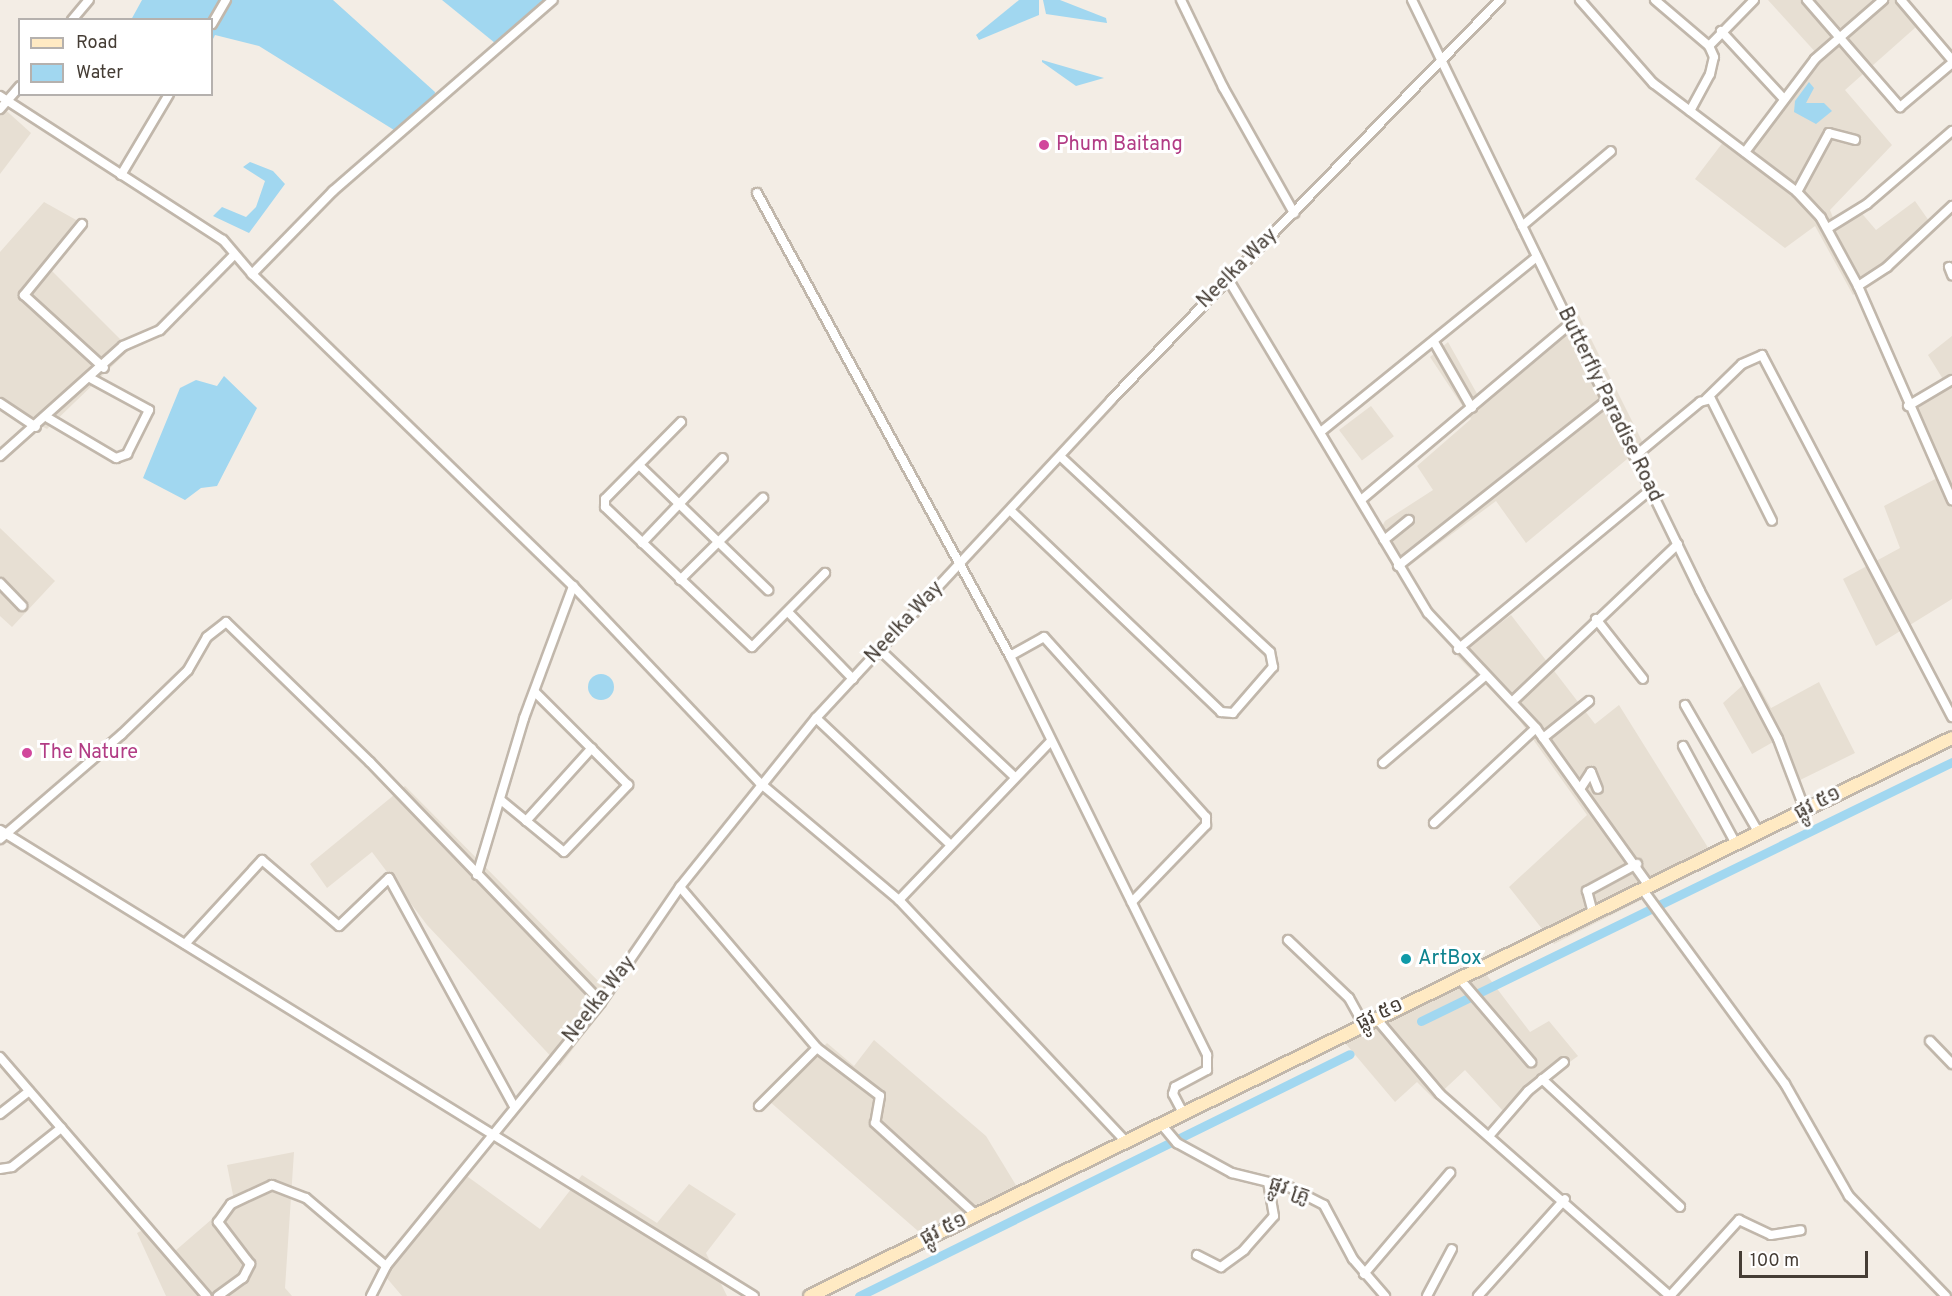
<!DOCTYPE html>
<html>
<head>
<meta charset="utf-8">
<style>
  body { margin:0 }
  #map { position:relative; width:1952px; height:1296px; overflow:hidden; background:#f3ede5; font-family:Overpass,"Noto Sans Khmer",sans-serif }
  div>[style] { position:absolute }
  [style*='--x'] { left:calc(var(--x)*1px); top:calc(var(--y)*1px); width:calc(var(--w)*1px); rotate:calc(var(--a)*1deg) }
  .residential>* { inset:0; background:#e7dfd3; transform-origin:0 0 }
  .water>* { inset:0; background:#a1d7f0 }
  .round { border-radius:50% }
  .canal>* { height:9px; margin:-4.5px; padding:0 4.5px; transform-origin:4.5px; border-radius:4.5px; background:#a1d7f0 }
  .roads { filter:drop-shadow(2px 0 #c1b7ab) drop-shadow(-2px 0 #c1b7ab) drop-shadow(0 2px #c1b7ab) drop-shadow(0 -2px #c1b7ab) }
  .minor>* { height:8px; margin:-4px; padding:0 4px; transform-origin:4px; border-radius:4px; background:#fff }
  .secondary>* { height:12px; margin:-6px; padding:0 6px; transform-origin:6px; border-radius:6px; background:#ffeac3 }
  .dots>* { width:16px; height:16px; translate:-50% -50%; box-sizing:border-box; border:3px solid #fff; border-radius:50% }
  span { translate:-50% -50%; white-space:nowrap; text-align:center; line-height:1.15; -webkit-text-stroke:6px #fff; paint-order:stroke }
  .hotel-label { font-size:20px; color:#b23c85 }
  .left { translate:0 -50%; text-align:left }
  .street-label { font-size:20px; color:#453d35 }
  .culture-label { font-size:20px; color:#0d838f }
  .legend { position:absolute; left:18px; top:18px; width:195px; height:78px; box-sizing:border-box; background:#fff; border:2px solid #b5b1ae; margin:0; padding:8px 10px; list-style:none; font-size:18px; color:#453d35 }
  .legend li { display:flex; align-items:center; gap:12px; height:30px }
  .legend b { width:30px; border:2px solid #b5b1ae }
  .scale { position:absolute; left:1739px; top:1251px; width:129px; height:27px; box-sizing:border-box; border:3px solid #453d35; border-top:0; padding-left:8px; font-size:18px; line-height:21px; white-space:nowrap; color:#453d35; -webkit-text-stroke:4px #fff; paint-order:stroke }
</style>
</head>
<body>
<div id="map">
  <div class="residential">
    <div style="clip-path:polygon(1768px 0,1909px 0,1925px 19px,1845px 90px,1892px 145px,1830px 210px,1836px 225px,1859px 210px,1876px 230px,1915px 201px,1934px 228px,1853px 295px,1815px 226px,1785px 248px,1695px 179px,1727px 137px,1744px 148px,1818px 55px)"></div>
    <div style="clip-path:polygon(0 105px,31px 133px,0 174px)"></div>
    <div style="clip-path:polygon(44px 202px,78px 221px,44px 263px,130px 349px,47px 429px,0 404px,0 252px)"></div>
    <div style="clip-path:polygon(1579px 315px,1644px 445px,1526px 543px,1496px 501px,1401px 572px,1378px 534px,1385px 521px,1433px 490px,1417px 466px,1471px 419px,1430px 357px,1448px 342px,1480px 399px)"></div>
    <div style="clip-path:polygon(1952px 336px,1952px 599px,1876px 646px,1843px 579px,1900px 548px,1884px 506px,1939px 477px,1907px 408px,1946px 384px,1928px 355px)"></div>
    <div style="left:1371px;top:406px;width:38px;height:40px;rotate:53deg"></div>
    <div style="clip-path:polygon(0 528px,55px 581px,12px 627px,0 616px)"></div>
    <div style="clip-path:polygon(1511px 615px,1595px 724px,1619px 705px,1717px 862px,1554px 944px,1509px 887px,1587px 815px,1515px 714px,1457px 656px)"></div>
    <div style="clip-path:polygon(1753px 676px,1771px 708px,1819px 682px,1855px 753px,1794px 783px,1773px 742px,1752px 754px,1723px 703px)"></div>
    <div style="clip-path:polygon(405px 786px,613px 996px,560px 1066px,427px 925px,372px 852px,327px 888px,310px 864px)"></div>
    <div style="clip-path:polygon(1476px 961px,1530px 1032px,1549px 1021px,1578px 1056px,1503px 1111px,1465px 1070px,1434px 1099px,1417px 1082px,1395px 1102px,1335px 1031px)"></div>
    <div style="clip-path:polygon(874px 1040px,986px 1136px,1025px 1200px,934px 1245px,769px 1101px,827px 1043px,854px 1066px)"></div>
    <div style="clip-path:polygon(294px 1152px,285px 1288px,292px 1296px,166px 1296px,137px 1233px,152px 1225px,175px 1251px,234px 1200px,227px 1165px)"></div>
    <div style="clip-path:polygon(457px 1169px,540px 1229px,582px 1175px,657px 1223px,689px 1184px,736px 1214px,706px 1253px,727px 1296px,402px 1296px,380px 1270px)"></div>
  </div>
  <div class="water">
    <div style="clip-path:polygon(142px 0,333px 0,435px 92px,434px 100px,399px 132px,394px 130px,259px 46px,215px 35px,212px 41px,212px 20px,131px 20px)"></div>
    <div style="clip-path:polygon(442px 0,545px 0,495px 43px)"></div>
    <div style="clip-path:polygon(1019px 0,1039px 0,1039px 15px,979px 40px,976px 35px)"></div>
    <div style="clip-path:polygon(1043px 0,1060px 0,1106px 18px,1107px 23px,1046px 14px)"></div>
    <div style="clip-path:polygon(1042px 62px,1042px 60px,1104px 78px,1076px 86px)"></div>
    <div style="clip-path:polygon(1809px 82px,1814px 88px,1806px 103px,1824px 103px,1832px 111px,1816px 124px,1794px 112px,1795px 101px)"></div>
    <div style="clip-path:polygon(250px 162px,273px 171px,285px 184px,249px 233px,213px 216px,222px 207px,246px 217px,256px 207px,265px 181px,243px 167px)"></div>
    <div style="clip-path:polygon(224px 376px,257px 408px,217px 486px,201px 488px,185px 500px,143px 478px,180px 388px,196px 380px,217px 386px)"></div>
    <div class="round" style="left:588px;top:674px;width:26px;height:26px"></div>
  </div>
  <div class="canal">
    <div style="--x:1421;--y:1021;--w:591;--a:-26"></div>
    <div style="--x:859;--y:1296;--w:547;--a:-26.24"></div>
  </div>
  <div class="roads">
    <div class="minor">
      <div style="--x:1181;--y:0;--w:97;--a:64.2"></div>
      <div style="--x:1223;--y:87;--w:145;--a:60.6"></div>
      <div style="--x:1412;--y:0;--w:657;--a:64.02"></div>
      <div style="--x:1700;--y:591;--w:167;--a:62.2"></div>
      <div style="--x:1778;--y:739;--w:76;--a:69.2"></div>
      <div style="--x:1580;--y:0;--w:111;--a:48.7"></div>
      <div style="--x:1653;--y:83;--w:181;--a:37.1"></div>
      <div style="--x:1797;--y:192;--w:35;--a:47"></div>
      <div style="--x:1821;--y:218;--w:77;--a:61.4"></div>
      <div style="--x:1858;--y:286;--w:234;--a:66.3"></div>
      <div style="--x:1655;--y:0;--w:71;--a:40.4"></div>
      <div style="--x:1709;--y:46;--w:64;--a:-45.6"></div>
      <div style="--x:1807;--y:0;--w:142;--a:49"></div>
      <div style="--x:1900;--y:107;--w:68;--a:-40.2"></div>
      <div style="--x:1901;--y:0;--w:79;--a:49.6"></div>
      <div style="--x:72;--y:20;--w:26;--a:-50"></div>
      <div style="--x:212;--y:24;--w:28;--a:-60"></div>
      <div style="--x:1721;--y:31;--w:93;--a:47.2"></div>
      <div style="--x:0;--y:96;--w:265;--a:32.9"></div>
      <div style="--x:223;--y:240;--w:45;--a:49.5"></div>
      <div style="--x:252;--y:274;--w:448;--a:44.2"></div>
      <div style="--x:573;--y:586;--w:272;--a:46.5"></div>
      <div style="--x:760;--y:783;--w:182;--a:40.1"></div>
      <div style="--x:899;--y:900;--w:330;--a:46.8"></div>
      <div style="--x:0;--y:109;--w:30;--a:-49"></div>
      <div style="--x:1690;--y:111;--w:42;--a:-61.6"></div>
      <div style="--x:1710;--y:74;--w:17;--a:-77"></div>
      <div style="--x:1714;--y:57;--w:12;--a:-114"></div>
      <div style="--x:1745;--y:152;--w:116;--a:-53"></div>
      <div style="--x:1815;--y:59;--w:90;--a:-40.9"></div>
      <div style="--x:121;--y:175;--w:94;--a:-59.3"></div>
      <div style="--x:1797;--y:192;--w:67;--a:-61.5"></div>
      <div style="--x:1829;--y:133;--w:27;--a:15"></div>
      <div style="--x:757;--y:193;--w:528;--a:61.35"></div>
      <div style="--x:1010;--y:656;--w:445;--a:63.7"></div>
      <div style="--x:1207;--y:1055;--w:15;--a:90"></div>
      <div style="--x:1207;--y:1070;--w:36;--a:152"></div>
      <div style="--x:1175;--y:1087;--w:7;--a:106"></div>
      <div style="--x:1173;--y:1094;--w:21;--a:62"></div>
      <div style="--x:82;--y:224;--w:92;--a:129.2"></div>
      <div style="--x:24;--y:295;--w:108;--a:42.4"></div>
      <div style="--x:1522;--y:226;--w:116;--a:-40.1"></div>
      <div style="--x:1828;--y:228;--w:46;--a:-31.6"></div>
      <div style="--x:1867;--y:204;--w:112;--a:-40.7"></div>
      <div style="--x:1949;--y:267;--w:9;--a:69"></div>
      <div style="--x:252;--y:274;--w:116;--a:-45.7"></div>
      <div style="--x:333;--y:191;--w:291;--a:-41"></div>
      <div style="--x:1228;--y:279;--w:389;--a:59.1"></div>
      <div style="--x:1428;--y:613;--w:158;--a:46.8"></div>
      <div style="--x:1536;--y:728;--w:196;--a:54.4"></div>
      <div style="--x:1858;--y:286;--w:35;--a:-33"></div>
      <div style="--x:1887;--y:267;--w:89;--a:-43.2"></div>
      <div style="--x:1434;--y:342;--w:76;--a:60.1"></div>
      <div style="--x:1706;--y:399;--w:50;--a:-44.2"></div>
      <div style="--x:1742;--y:364;--w:22;--a:-24"></div>
      <div style="--x:1762;--y:355;--w:409;--a:62.3"></div>
      <div style="--x:0;--y:403;--w:43;--a:33.7"></div>
      <div style="--x:1908;--y:406;--w:51;--a:-30.6"></div>
      <div style="--x:48;--y:418;--w:79;--a:30.5"></div>
      <div style="--x:116;--y:458;--w:12;--a:-20"></div>
      <div style="--x:127;--y:454;--w:49;--a:-63.4"></div>
      <div style="--x:149;--y:410;--w:65;--a:-151.5"></div>
      <div style="--x:681;--y:422;--w:108;--a:134.6"></div>
      <div style="--x:605;--y:499;--w:8;--a:90"></div>
      <div style="--x:605;--y:507;--w:203;--a:43.6"></div>
      <div style="--x:752;--y:647;--w:104;--a:-45.4"></div>
      <div style="--x:1323;--y:430;--w:275;--a:-39"></div>
      <div style="--x:0;--y:456;--w:165;--a:-41.8"></div>
      <div style="--x:123;--y:346;--w:40;--a:-23.4"></div>
      <div style="--x:160;--y:330;--w:105;--a:-45.4"></div>
      <div style="--x:1635;--y:456;--w:85;--a:-39.7"></div>
      <div style="--x:1700;--y:402;--w:11;--a:-15"></div>
      <div style="--x:1711;--y:399;--w:136;--a:63.4"></div>
      <div style="--x:639;--y:465;--w:180;--a:44.1"></div>
      <div style="--x:1361;--y:500;--w:273;--a:-40.1"></div>
      <div style="--x:1011;--y:511;--w:291;--a:43.7"></div>
      <div style="--x:1221;--y:712;--w:12;--a:5"></div>
      <div style="--x:1233;--y:713;--w:61;--a:-49"></div>
      <div style="--x:1273;--y:667;--w:15;--a:-101"></div>
      <div style="--x:1270;--y:652;--w:286;--a:-137"></div>
      <div style="--x:1384;--y:540;--w:32;--a:-39"></div>
      <div style="--x:642;--y:543;--w:117;--a:-46.4"></div>
      <div style="--x:1398;--y:566;--w:265;--a:-38.4"></div>
      <div style="--x:680;--y:580;--w:117;--a:-44.7"></div>
      <div style="--x:0;--y:583;--w:32;--a:46"></div>
      <div style="--x:789;--y:613;--w:92;--a:45.9"></div>
      <div style="--x:1596;--y:619;--w:76;--a:51.9"></div>
      <div style="--x:1458;--y:649;--w:249;--a:-39.6"></div>
      <div style="--x:880;--y:650;--w:185;--a:43.3"></div>
      <div style="--x:1010;--y:656;--w:39;--a:-29"></div>
      <div style="--x:1044;--y:637;--w:242;--a:48"></div>
      <div style="--x:1206;--y:817;--w:8;--a:90"></div>
      <div style="--x:1206;--y:825;--w:107;--a:133.9"></div>
      <div style="--x:1512;--y:702;--w:229;--a:-43.6"></div>
      <div style="--x:1685;--y:705;--w:148;--a:60"></div>
      <div style="--x:816;--y:718;--w:185;--a:43.3"></div>
      <div style="--x:1543;--y:738;--w:59;--a:-38.8"></div>
      <div style="--x:1683;--y:746;--w:111;--a:61.6"></div>
      <div style="--x:1383;--y:763;--w:133;--a:-40.4"></div>
      <div style="--x:1580;--y:789;--w:20;--a:-57"></div>
      <div style="--x:1591;--y:772;--w:18;--a:68"></div>
      <div style="--x:502;--y:801;--w:80;--a:39.4"></div>
      <div style="--x:564;--y:852;--w:93;--a:-46.3"></div>
      <div style="--x:628;--y:785;--w:130;--a:-135"></div>
      <div style="--x:526;--y:821;--w:98;--a:-47.9"></div>
      <div style="--x:1434;--y:823;--w:139;--a:-43"></div>
      <div style="--x:0;--y:830;--w:886;--a:31.72"></div>
      <div style="--x:0;--y:839;--w:160;--a:-40.7"></div>
      <div style="--x:121;--y:735;--w:93;--a:-44.1"></div>
      <div style="--x:188;--y:670;--w:38;--a:-60"></div>
      <div style="--x:207;--y:637;--w:24;--a:-38"></div>
      <div style="--x:226;--y:622;--w:201;--a:44.2"></div>
      <div style="--x:370;--y:762;--w:333;--a:46.1"></div>
      <div style="--x:477;--y:875;--w:164;--a:-73.3"></div>
      <div style="--x:524;--y:718;--w:141;--a:-69.6"></div>
      <div style="--x:680;--y:887;--w:211;--a:49.6"></div>
      <div style="--x:817;--y:1048;--w:79;--a:37.3"></div>
      <div style="--x:880;--y:1096;--w:27;--a:100"></div>
      <div style="--x:875;--y:1123;--w:137;--a:42.3"></div>
      <div style="--x:1643;--y:890;--w:240;--a:53.8"></div>
      <div style="--x:1785;--y:1084;--w:129;--a:60.3"></div>
      <div style="--x:1849;--y:1196;--w:139;--a:45.9"></div>
      <div style="--x:899;--y:900;--w:220;--a:-46.3"></div>
      <div style="--x:1593;--y:913;--w:23;--a:-105"></div>
      <div style="--x:1587;--y:891;--w:57;--a:-28.4"></div>
      <div style="--x:1288;--y:940;--w:84;--a:43.6"></div>
      <div style="--x:1349;--y:998;--w:29;--a:61"></div>
      <div style="--x:185;--y:944;--w:114;--a:-47.5"></div>
      <div style="--x:262;--y:860;--w:101;--a:40.6"></div>
      <div style="--x:339;--y:926;--w:69;--a:-43.8"></div>
      <div style="--x:389;--y:878;--w:260;--a:61.3"></div>
      <div style="--x:1459;--y:978;--w:111;--a:49.4"></div>
      <div style="--x:1375;--y:1017;--w:101;--a:49.8"></div>
      <div style="--x:1440;--y:1094;--w:306;--a:41.3"></div>
      <div style="--x:1930;--y:1041;--w:32;--a:46"></div>
      <div style="--x:0;--y:1057;--w:316;--a:49.2"></div>
      <div style="--x:1542;--y:1079;--w:188;--a:42.8"></div>
      <div style="--x:759;--y:1106;--w:82;--a:-45"></div>
      <div style="--x:0;--y:1114;--w:37;--a:-38"></div>
      <div style="--x:1161;--y:1124;--w:25;--a:50"></div>
      <div style="--x:1177;--y:1143;--w:63;--a:28.6"></div>
      <div style="--x:1232;--y:1173;--w:59;--a:13.8"></div>
      <div style="--x:1289;--y:1187;--w:39;--a:27"></div>
      <div style="--x:1324;--y:1205;--w:61;--a:61.8"></div>
      <div style="--x:1353;--y:1259;--w:49;--a:49.1"></div>
      <div style="--x:1490;--y:1135;--w:58;--a:-49.2"></div>
      <div style="--x:1528;--y:1091;--w:46;--a:-38.9"></div>
      <div style="--x:0;--y:1169;--w:12;--a:-9"></div>
      <div style="--x:12;--y:1167;--w:63;--a:-38.5"></div>
      <div style="--x:1197;--y:1255;--w:27;--a:27"></div>
      <div style="--x:1221;--y:1267;--w:29;--a:-36"></div>
      <div style="--x:1244;--y:1250;--w:45;--a:-48.6"></div>
      <div style="--x:1274;--y:1216;--w:34;--a:-100"></div>
      <div style="--x:1364;--y:1274;--w:133;--a:-49.6"></div>
      <div style="--x:218;--y:1296;--w:31;--a:-36"></div>
      <div style="--x:243;--y:1278;--w:16;--a:-63"></div>
      <div style="--x:250;--y:1264;--w:53;--a:-127.3"></div>
      <div style="--x:218;--y:1222;--w:22;--a:-54"></div>
      <div style="--x:231;--y:1204;--w:45;--a:-24.9"></div>
      <div style="--x:272;--y:1185;--w:36;--a:21"></div>
      <div style="--x:306;--y:1198;--w:105;--a:40.4"></div>
      <div style="--x:371;--y:1296;--w:34;--a:-63"></div>
      <div style="--x:386;--y:1266;--w:340;--a:-50.8"></div>
      <div style="--x:601;--y:1002;--w:140;--a:-55.5"></div>
      <div style="--x:680;--y:887;--w:217;--a:-51.2"></div>
      <div style="--x:816;--y:718;--w:434;--a:-47.1"></div>
      <div style="--x:1111;--y:400;--w:558;--a:-45.8"></div>
      <div style="--x:1427;--y:1296;--w:53;--a:-62"></div>
      <div style="--x:1478;--y:1296;--w:130;--a:-48.1"></div>
      <div style="--x:1670;--y:1296;--w:103;--a:-47.8"></div>
      <div style="--x:1739;--y:1220;--w:35;--a:25"></div>
      <div style="--x:1771;--y:1235;--w:30;--a:-9"></div>
    </div>
    <div class="secondary">
      <div style="--x:810;--y:1296;--w:1271;--a:-26.04"></div>
    </div>
  </div>
  <div class="dots">
    <div style="left:1044px;top:145px;background:#d1479c"></div>
    <div style="left:27px;top:753px;background:#d1479c"></div>
    <div style="left:1406px;top:959px;background:#0f9aa8"></div>
  </div>
  <div class="hotel-label">
    <span class="left" style="left:1056px;top:145px">Phum Baitang</span>
    <span class="left" style="left:39px;top:753px">The Nature</span>
  </div>
  <div class="street-label">
    <span style="left:1238px;top:269px;rotate:-45deg">Neelka Way</span>
    <span style="left:1609px;top:405px;rotate:64deg">Butterfly Paradise Road</span>
    <span style="left:905px;top:623px;rotate:-47deg">Neelka Way</span>
    <span style="left:1818px;top:804px;rotate:-27deg">ផ្លូវ ៥១</span>
    <span style="left:600px;top:1000px;rotate:-52deg">Neelka Way</span>
    <span style="left:1380px;top:1015px;rotate:-25deg">ផ្លូវ ៥១</span>
    <span style="left:1289px;top:1191px;rotate:19deg">ផ្លូវ គ្រូ</span>
    <span style="left:944px;top:1230px;rotate:-26deg">ផ្លូវ ៥១</span>
  </div>
  <div class="culture-label">
    <span class="left" style="left:1418px;top:959px">ArtBox</span>
  </div>
  <ul class="legend">
  <li><b style="height:8px;background:#ffeac3"></b>Road</li>
  <li><b style="height:16px;background:#a1d7f0"></b>Water</li>
  </ul>
  <div class="scale">100 m</div>
</div>
</body>
</html>
